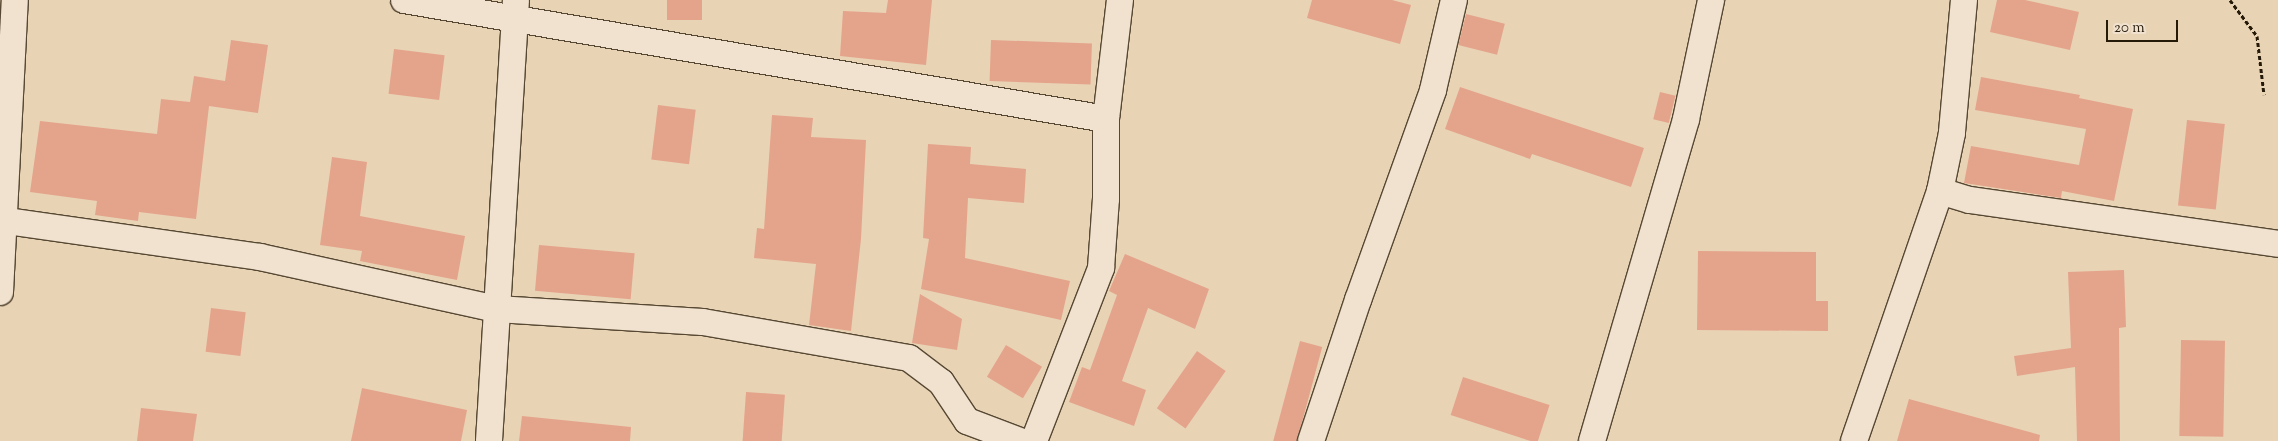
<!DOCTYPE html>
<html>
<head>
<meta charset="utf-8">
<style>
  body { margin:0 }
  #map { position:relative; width:2278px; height:441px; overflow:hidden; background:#e9d3b5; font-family:"Sorts Mill Goudy",serif }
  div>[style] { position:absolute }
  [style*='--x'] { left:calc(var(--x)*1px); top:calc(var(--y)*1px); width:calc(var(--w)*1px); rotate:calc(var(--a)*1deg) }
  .building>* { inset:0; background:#e4a48b; transform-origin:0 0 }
  .path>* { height:3px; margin-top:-1.5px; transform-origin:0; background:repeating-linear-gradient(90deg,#251908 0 4px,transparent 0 6.5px) }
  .roads { filter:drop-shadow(1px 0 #564833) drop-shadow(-1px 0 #564833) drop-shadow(0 1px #564833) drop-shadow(0 -1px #564833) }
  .minor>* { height:26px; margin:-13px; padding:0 13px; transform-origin:13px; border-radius:13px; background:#f1e2cf }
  span { translate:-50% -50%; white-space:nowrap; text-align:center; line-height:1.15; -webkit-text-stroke:4.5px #f1e2cf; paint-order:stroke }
  .scale { position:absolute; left:2106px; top:20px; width:72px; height:22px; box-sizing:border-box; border:2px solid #251908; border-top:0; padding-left:6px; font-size:15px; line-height:18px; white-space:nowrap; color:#251908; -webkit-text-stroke:4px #f1e2cf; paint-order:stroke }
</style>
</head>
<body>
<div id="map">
  <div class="building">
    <div style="left:667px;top:0;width:35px;height:20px"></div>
    <div style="clip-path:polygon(888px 0,932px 0,926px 65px,840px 56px,843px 11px,886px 13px)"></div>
    <div style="clip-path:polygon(1312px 0,1392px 0,1411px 5px,1400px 44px,1307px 18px)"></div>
    <div style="clip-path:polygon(1997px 0,2025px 0,2079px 12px,2070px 50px,1990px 32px)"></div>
    <div style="left:1466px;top:14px;width:40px;height:32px;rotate:14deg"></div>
    <div style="clip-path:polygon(231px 40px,268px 45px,258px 113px,209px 106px,196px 219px,139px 212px,138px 221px,95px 215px,97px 201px,30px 192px,40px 121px,157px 134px,161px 99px,190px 102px,194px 76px,225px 81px)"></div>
    <div style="left:991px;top:40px;width:101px;height:41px;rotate:2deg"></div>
    <div style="left:394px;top:49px;width:51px;height:45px;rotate:7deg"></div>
    <div style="clip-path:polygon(1981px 77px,2080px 95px,2079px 98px,2133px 109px,2114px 201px,2062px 191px,2061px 198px,1964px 183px,1971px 146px,2079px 165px,2086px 129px,1975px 110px)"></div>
    <div style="clip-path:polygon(1460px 87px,1644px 148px,1631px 187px,1532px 154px,1530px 159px,1445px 129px)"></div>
    <div style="left:1660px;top:92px;width:16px;height:28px;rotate:14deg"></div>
    <div style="left:658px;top:105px;width:38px;height:55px;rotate:7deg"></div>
    <div style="clip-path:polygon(772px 115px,813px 118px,811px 137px,866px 140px,861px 239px,851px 331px,809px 325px,816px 264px,754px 258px,757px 228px,764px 229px)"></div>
    <div style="left:2187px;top:120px;width:38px;height:86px;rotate:6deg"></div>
    <div style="clip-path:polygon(928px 144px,971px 147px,970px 164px,1026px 169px,1024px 203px,968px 198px,965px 258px,1070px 281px,1061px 320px,921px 289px,929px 239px,923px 238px)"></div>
    <div style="clip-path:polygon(332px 157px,367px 162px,360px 216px,465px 236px,457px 280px,360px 261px,362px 251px,320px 245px)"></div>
    <div style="left:539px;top:245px;width:96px;height:46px;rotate:5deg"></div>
    <div style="clip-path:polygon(1698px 251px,1816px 252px,1816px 301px,1828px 301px,1828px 331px,1697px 330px)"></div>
    <div style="clip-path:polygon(1125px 254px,1209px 289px,1195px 329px,1148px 308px,1122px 381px,1146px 390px,1134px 426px,1069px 402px,1082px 367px,1090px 370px,1117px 295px,1109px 291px)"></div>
    <div style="clip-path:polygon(2124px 270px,2126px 327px,2119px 328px,2120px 441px,2077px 441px,2075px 367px,2017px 376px,2014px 356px,2071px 348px,2068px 272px)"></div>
    <div style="clip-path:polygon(920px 294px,962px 319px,957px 350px,912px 343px)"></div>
    <div style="left:211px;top:308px;width:35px;height:44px;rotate:7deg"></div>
    <div style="left:2181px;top:340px;width:44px;height:96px;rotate:1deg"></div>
    <div style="left:1300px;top:341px;width:23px;height:104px;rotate:15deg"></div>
    <div style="left:1006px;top:345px;width:42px;height:37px;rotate:31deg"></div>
    <div style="left:1197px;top:351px;width:35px;height:70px;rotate:35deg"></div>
    <div style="left:1463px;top:377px;width:91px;height:40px;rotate:18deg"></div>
    <div style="clip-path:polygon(362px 388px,467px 410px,461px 441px,351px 441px)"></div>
    <div style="left:746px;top:392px;width:39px;height:49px;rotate:4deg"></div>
    <div style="clip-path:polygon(1909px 399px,2040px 435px,2039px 441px,1897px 441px)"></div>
    <div style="clip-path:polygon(141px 408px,197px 414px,193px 441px,137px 441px)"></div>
    <div style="clip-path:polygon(522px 416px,631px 427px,630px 441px,519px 441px)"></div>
  </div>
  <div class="path">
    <div style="--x:2230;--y:0;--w:45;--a:53.1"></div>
    <div style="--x:2257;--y:36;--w:59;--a:83.2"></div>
  </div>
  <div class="roads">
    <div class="minor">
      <div style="--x:404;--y:0;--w:712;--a:9.62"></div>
      <div style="--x:1964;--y:0;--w:134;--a:95.2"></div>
      <div style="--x:1952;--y:133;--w:59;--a:101.7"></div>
      <div style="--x:1940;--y:191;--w:31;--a:17"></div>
      <div style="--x:1970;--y:200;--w:311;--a:8.1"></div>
      <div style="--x:0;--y:220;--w:263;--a:8.1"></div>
      <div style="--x:260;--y:257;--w:243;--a:12.4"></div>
      <div style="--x:497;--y:309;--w:206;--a:3.6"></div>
      <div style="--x:703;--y:322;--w:209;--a:9.9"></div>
      <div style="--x:909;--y:358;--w:40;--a:37"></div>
      <div style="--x:941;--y:382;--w:47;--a:56.3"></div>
      <div style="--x:967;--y:421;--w:57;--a:20.7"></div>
      <div style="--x:0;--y:292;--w:292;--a:-87.1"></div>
      <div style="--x:489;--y:441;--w:441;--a:-86.5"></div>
      <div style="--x:1034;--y:441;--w:186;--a:-68.8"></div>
      <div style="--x:1101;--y:268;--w:69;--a:-85.9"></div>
      <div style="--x:1106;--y:199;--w:80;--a:-90"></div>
      <div style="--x:1106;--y:119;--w:120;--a:-83.3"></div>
      <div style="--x:1311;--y:441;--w:149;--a:-71.6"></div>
      <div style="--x:1358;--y:300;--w:223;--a:-70.3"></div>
      <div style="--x:1433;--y:90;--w:92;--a:-76.9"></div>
      <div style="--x:1592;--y:441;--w:335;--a:-73.7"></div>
      <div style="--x:1686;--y:119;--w:122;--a:-78.1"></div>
      <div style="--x:1854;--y:441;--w:264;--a:-71"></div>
    </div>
  </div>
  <div class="scale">20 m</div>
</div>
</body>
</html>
